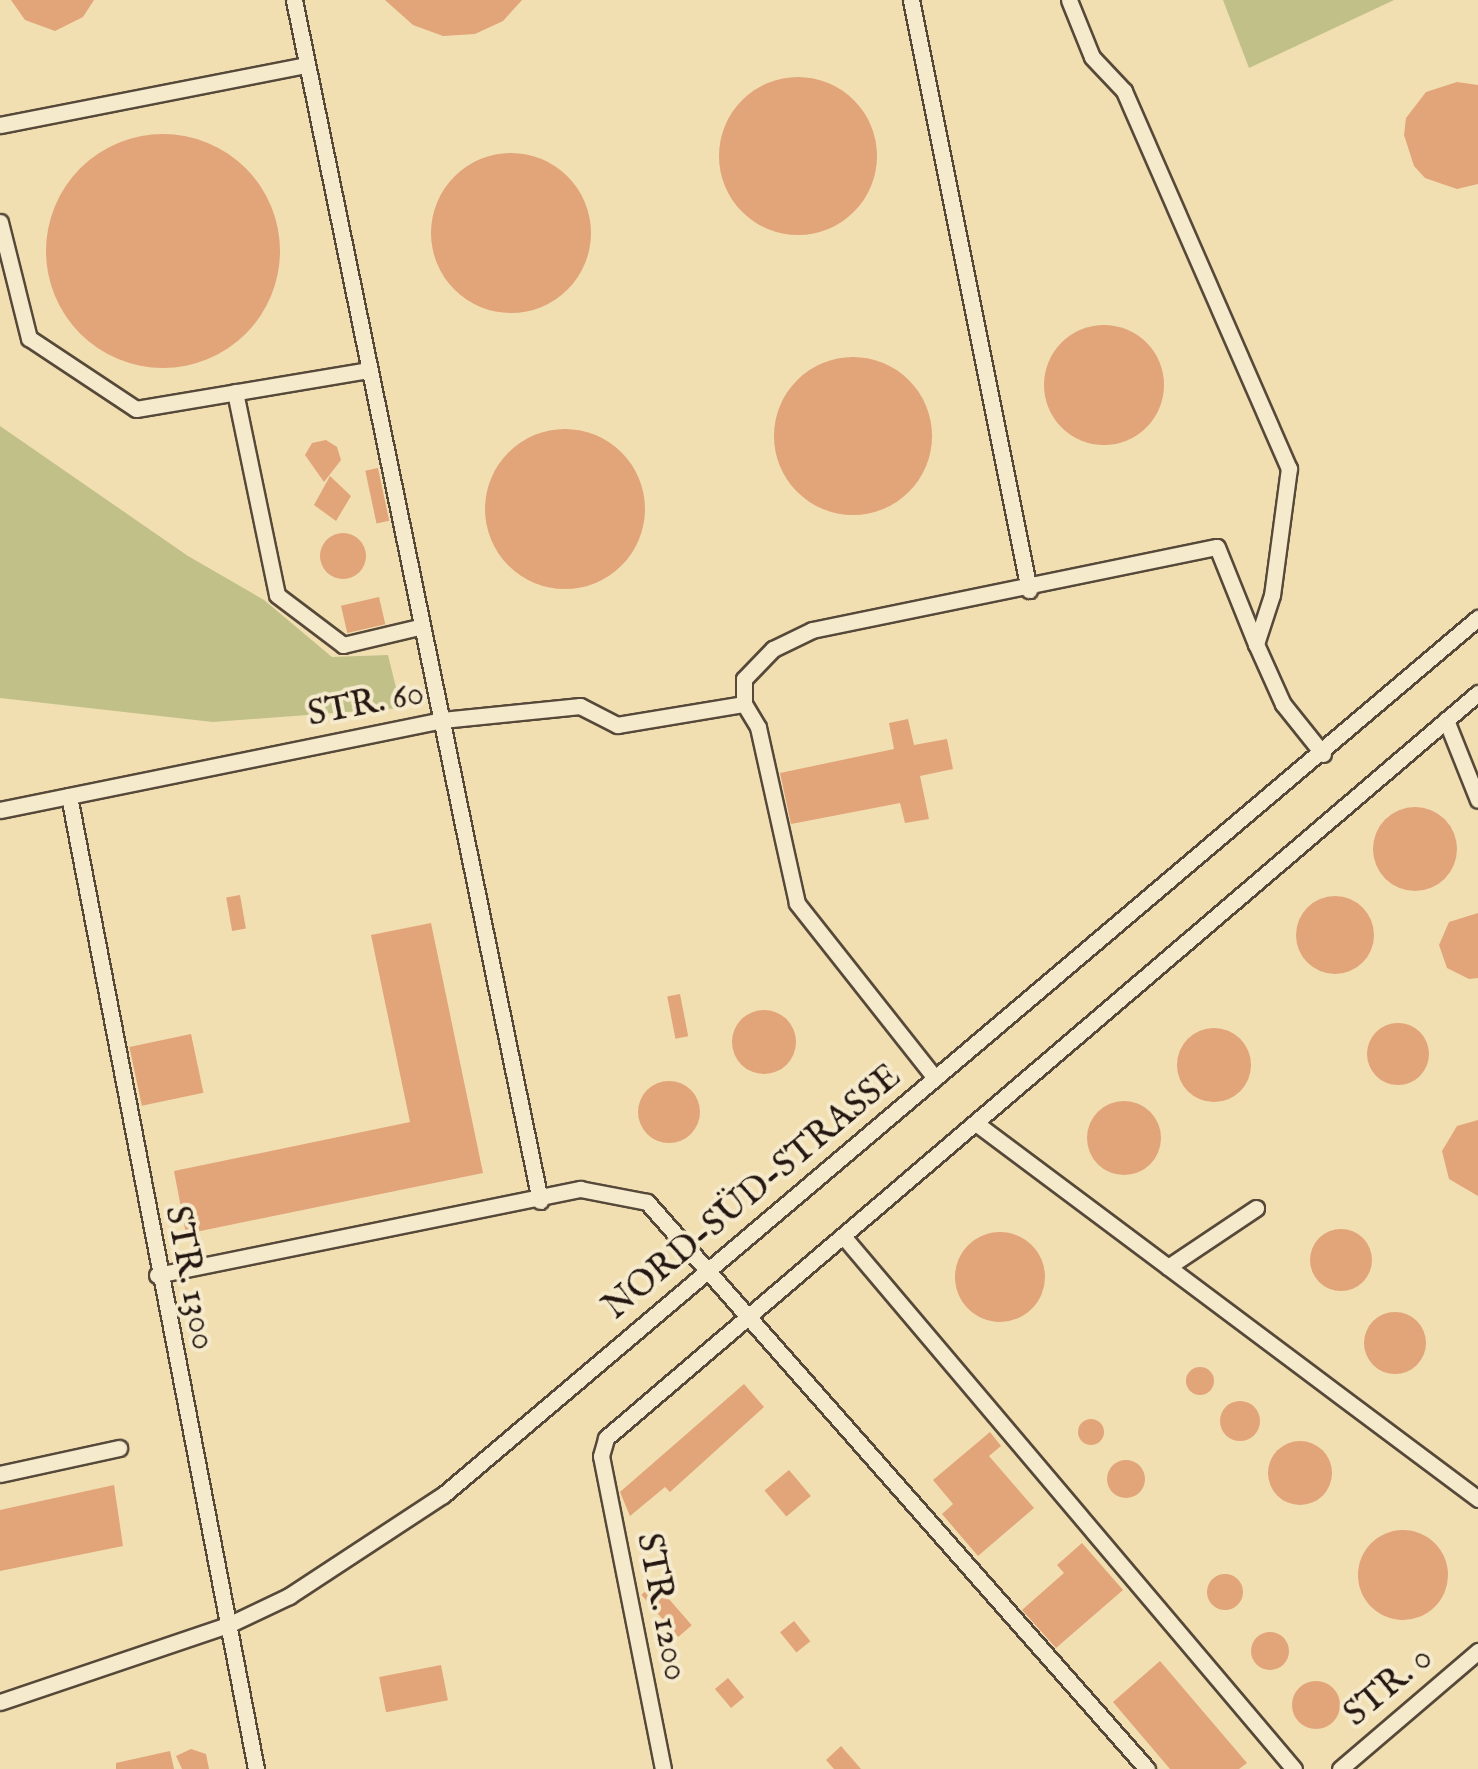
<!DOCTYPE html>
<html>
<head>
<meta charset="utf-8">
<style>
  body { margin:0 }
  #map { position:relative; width:1478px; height:1769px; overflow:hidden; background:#f1dfb2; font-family:"IM FELL English",serif }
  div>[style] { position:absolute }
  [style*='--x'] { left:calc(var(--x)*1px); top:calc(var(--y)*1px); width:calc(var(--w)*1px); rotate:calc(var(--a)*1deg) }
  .green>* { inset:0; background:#c0c088 }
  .building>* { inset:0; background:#e2a479; transform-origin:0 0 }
  .round { border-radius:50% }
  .roads { filter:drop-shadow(2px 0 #574939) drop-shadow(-2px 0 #574939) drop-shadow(0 2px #574939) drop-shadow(0 -2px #574939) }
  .minor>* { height:15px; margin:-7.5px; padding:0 7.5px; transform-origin:7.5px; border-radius:7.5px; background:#f6eacd }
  span { translate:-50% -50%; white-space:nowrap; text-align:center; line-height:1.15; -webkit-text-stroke:8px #f6eacd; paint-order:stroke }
  .street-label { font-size:35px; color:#241711 }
</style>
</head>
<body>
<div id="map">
  <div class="green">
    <div style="clip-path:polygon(1223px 0,1394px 0,1249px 68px)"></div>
    <div style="clip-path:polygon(0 426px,188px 556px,264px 600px,332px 657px,388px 655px,401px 708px,213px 722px,0 698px)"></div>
  </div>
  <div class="building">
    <div style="clip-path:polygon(11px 0,94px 0,83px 17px,55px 31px,25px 20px)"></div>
    <div style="clip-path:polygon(385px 0,522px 0,503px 21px,475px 34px,443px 36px,413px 25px)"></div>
    <div class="round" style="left:719px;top:77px;width:158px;height:158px"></div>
    <div style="clip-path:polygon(1457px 82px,1478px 85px,1478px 184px,1457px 189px,1425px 178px,1414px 166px,1404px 135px,1406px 118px,1426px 92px)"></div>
    <div class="round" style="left:46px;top:134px;width:234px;height:234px"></div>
    <div class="round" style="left:431px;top:153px;width:160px;height:160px"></div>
    <div class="round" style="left:1044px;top:325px;width:120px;height:120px"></div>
    <div class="round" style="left:774px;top:357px;width:158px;height:158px"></div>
    <div class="round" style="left:485px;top:429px;width:160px;height:160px"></div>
    <div style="clip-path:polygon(326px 440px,337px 447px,341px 460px,324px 482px,305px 455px,312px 443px)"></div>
    <div style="left:378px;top:468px;width:54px;height:13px;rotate:78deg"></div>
    <div style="clip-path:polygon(330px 476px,351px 496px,336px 521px,314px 505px)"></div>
    <div class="round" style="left:320px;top:533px;width:46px;height:46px"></div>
    <div style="left:379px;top:597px;width:28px;height:39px;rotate:77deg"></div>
    <div style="clip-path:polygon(908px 719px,914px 745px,947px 739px,953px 769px,920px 776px,929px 819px,905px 823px,900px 803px,791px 824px,780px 773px,894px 749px,889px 723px)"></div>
    <div class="round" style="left:1373px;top:807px;width:84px;height:84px"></div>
    <div style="left:240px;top:895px;width:34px;height:14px;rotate:80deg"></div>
    <div class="round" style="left:1296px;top:896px;width:78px;height:78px"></div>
    <div style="clip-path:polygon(1478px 913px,1478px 978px,1469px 979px,1447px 968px,1439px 945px,1449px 922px)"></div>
    <div style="clip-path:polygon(431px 923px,483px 1173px,186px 1234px,174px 1171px,410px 1122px,371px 935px)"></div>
    <div style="left:680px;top:994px;width:43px;height:13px;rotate:79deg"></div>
    <div class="round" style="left:732px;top:1010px;width:64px;height:64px"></div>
    <div class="round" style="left:1367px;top:1023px;width:62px;height:62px"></div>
    <div class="round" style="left:1177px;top:1028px;width:74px;height:74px"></div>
    <div style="left:191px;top:1034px;width:60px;height:63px;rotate:78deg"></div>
    <div class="round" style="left:638px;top:1081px;width:62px;height:62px"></div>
    <div class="round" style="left:1087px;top:1101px;width:74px;height:74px"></div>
    <div style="clip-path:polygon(1478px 1120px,1478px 1196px,1449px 1179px,1442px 1151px,1457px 1126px)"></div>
    <div class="round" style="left:1310px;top:1229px;width:62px;height:62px"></div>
    <div class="round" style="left:955px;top:1232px;width:90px;height:90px"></div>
    <div class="round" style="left:1364px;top:1312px;width:62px;height:62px"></div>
    <div class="round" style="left:1186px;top:1367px;width:28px;height:28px"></div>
    <div style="clip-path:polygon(744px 1384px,764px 1407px,670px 1492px,665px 1487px,630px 1516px,620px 1492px)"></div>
    <div class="round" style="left:1220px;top:1401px;width:40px;height:40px"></div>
    <div class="round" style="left:1078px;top:1419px;width:26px;height:26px"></div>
    <div style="clip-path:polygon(990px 1432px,1001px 1446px,989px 1456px,1034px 1508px,978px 1556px,942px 1514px,953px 1504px,933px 1480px)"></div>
    <div class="round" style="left:1268px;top:1441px;width:64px;height:64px"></div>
    <div class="round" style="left:1107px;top:1460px;width:38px;height:38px"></div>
    <div style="left:789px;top:1470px;width:34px;height:32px;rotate:50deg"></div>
    <div style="clip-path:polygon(114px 1485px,123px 1546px,0 1571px,0 1510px)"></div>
    <div class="round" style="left:1358px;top:1530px;width:90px;height:90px"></div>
    <div style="clip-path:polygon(1082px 1543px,1123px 1590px,1056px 1648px,1022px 1610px,1064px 1573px,1057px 1565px)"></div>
    <div class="round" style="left:1207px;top:1574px;width:36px;height:36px"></div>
    <div style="left:655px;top:1583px;width:56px;height:18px;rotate:49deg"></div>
    <div style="left:794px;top:1621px;width:26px;height:18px;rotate:51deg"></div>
    <div class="round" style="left:1251px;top:1632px;width:38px;height:38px"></div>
    <div style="clip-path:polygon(1160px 1661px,1247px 1763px,1239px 1769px,1170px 1769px,1113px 1702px)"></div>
    <div style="left:441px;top:1665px;width:36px;height:63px;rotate:79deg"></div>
    <div style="left:728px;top:1678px;width:25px;height:17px;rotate:50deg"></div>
    <div class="round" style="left:1292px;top:1681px;width:48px;height:48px"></div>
    <div style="clip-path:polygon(841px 1746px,861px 1769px,834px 1769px,826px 1760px)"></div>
    <div style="clip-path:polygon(191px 1749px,206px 1754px,209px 1769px,182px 1769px,176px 1756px)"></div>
    <div style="clip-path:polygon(170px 1751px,174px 1769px,116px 1769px,116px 1763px)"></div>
  </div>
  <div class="roads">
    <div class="minor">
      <div style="--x:294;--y:0;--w:1226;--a:78.42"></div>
      <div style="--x:911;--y:0;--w:602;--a:78.69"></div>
      <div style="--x:1069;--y:0;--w:61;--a:68"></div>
      <div style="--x:1092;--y:57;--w:47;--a:46.7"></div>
      <div style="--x:1124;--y:91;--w:412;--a:66.4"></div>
      <div style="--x:1289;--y:468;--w:128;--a:97.6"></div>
      <div style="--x:1272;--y:595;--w:52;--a:108.1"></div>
      <div style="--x:1256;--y:644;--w:66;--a:65.8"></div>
      <div style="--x:1283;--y:704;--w:64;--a:51.3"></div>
      <div style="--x:0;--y:125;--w:312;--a:-11.1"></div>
      <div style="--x:0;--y:222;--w:120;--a:76"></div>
      <div style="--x:29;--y:338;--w:128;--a:33.6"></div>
      <div style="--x:136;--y:409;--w:235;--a:-9.5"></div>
      <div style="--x:235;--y:392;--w:207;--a:78.3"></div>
      <div style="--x:277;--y:595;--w:83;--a:37.1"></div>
      <div style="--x:343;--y:645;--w:78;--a:-13.3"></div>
      <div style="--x:1446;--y:720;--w:86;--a:68.2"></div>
      <div style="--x:69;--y:796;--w:991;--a:79.12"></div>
      <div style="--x:0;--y:810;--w:451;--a:-11.5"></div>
      <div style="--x:442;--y:720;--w:139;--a:-5.8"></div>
      <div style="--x:580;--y:706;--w:42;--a:27.2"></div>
      <div style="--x:617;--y:725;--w:129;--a:-9.4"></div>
      <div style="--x:935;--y:1078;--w:223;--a:-128.3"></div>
      <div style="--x:797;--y:903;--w:180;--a:-102.5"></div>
      <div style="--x:758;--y:727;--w:27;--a:-121"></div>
      <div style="--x:744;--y:704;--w:25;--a:-90"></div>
      <div style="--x:744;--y:679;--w:42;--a:-46"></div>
      <div style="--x:773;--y:649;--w:43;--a:-26"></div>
      <div style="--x:812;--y:630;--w:413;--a:-11.6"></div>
      <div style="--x:1217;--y:547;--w:105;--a:68.1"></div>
      <div style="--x:977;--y:1124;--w:626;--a:36.81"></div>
      <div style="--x:843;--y:1236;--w:698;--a:49.76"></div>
      <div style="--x:1168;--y:1267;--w:106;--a:-33.8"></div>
      <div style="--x:157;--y:1275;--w:432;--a:-11.5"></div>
      <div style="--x:580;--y:1189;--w:68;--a:11"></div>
      <div style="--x:647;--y:1202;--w:756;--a:48.59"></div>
      <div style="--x:0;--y:1474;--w:122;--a:-12.3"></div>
      <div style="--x:0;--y:1702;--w:241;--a:-18.7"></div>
      <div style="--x:228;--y:1625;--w:68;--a:-25.4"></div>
      <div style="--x:289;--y:1596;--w:184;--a:-33.3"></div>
      <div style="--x:443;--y:1495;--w:1357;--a:-40.28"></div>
      <div style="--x:663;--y:1769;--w:319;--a:-101.2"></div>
      <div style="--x:601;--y:1456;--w:19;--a:-74"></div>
      <div style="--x:606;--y:1438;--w:1147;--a:-40.51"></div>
      <div style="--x:1340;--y:1769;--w:182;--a:-40.5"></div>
    </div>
  </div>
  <div class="street-label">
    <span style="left:366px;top:705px;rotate:-11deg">STR. 60</span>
    <span style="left:753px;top:1193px;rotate:-40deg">NORD-SÜD-STRASSE</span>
    <span style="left:189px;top:1278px;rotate:79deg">STR. 1300</span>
    <span style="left:661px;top:1607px;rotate:79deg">STR. 1200</span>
    <span style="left:1389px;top:1687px;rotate:-40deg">STR. 0</span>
  </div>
</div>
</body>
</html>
